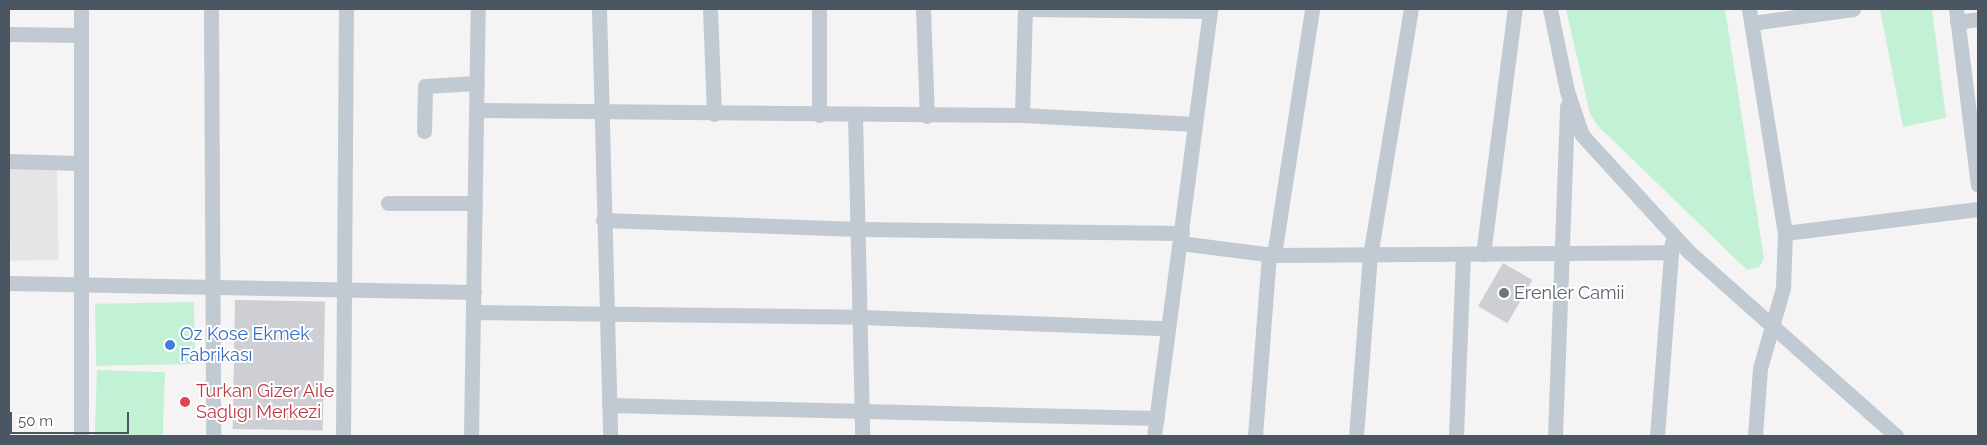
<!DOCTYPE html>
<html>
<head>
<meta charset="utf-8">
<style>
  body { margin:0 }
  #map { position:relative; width:1987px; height:445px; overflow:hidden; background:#f5f3f3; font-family:Raleway,sans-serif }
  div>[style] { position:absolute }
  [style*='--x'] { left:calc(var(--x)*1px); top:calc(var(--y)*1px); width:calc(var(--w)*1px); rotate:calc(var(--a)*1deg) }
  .education>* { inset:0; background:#e6e4e5; transform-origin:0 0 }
  .green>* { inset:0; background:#c3f1d5; transform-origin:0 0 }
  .building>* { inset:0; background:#cdcfd5; transform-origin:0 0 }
  .minor>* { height:15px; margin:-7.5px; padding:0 7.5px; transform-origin:7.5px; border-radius:7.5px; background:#c1cad2 }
  .dots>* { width:14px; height:14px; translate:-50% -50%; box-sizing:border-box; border:2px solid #fff; border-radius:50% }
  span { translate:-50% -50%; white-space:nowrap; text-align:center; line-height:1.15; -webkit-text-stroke:4px #fff; paint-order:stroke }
  .worship-label { font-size:18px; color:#5b616d }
  .left { translate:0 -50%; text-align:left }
  .shop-label { font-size:18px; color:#366cbe }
  .health-label { font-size:18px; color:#be3a42 }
  .frame { position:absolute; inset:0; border:10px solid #4a5661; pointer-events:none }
  .scale { position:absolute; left:10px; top:412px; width:119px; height:22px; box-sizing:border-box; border:2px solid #4a5661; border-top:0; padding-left:6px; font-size:15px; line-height:18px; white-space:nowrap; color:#4a5661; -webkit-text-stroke:4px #fff; paint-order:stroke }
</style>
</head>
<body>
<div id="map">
  <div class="education">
    <div style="left:57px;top:168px;width:92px;height:48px;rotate:89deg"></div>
  </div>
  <div class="green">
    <div style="clip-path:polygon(1566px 9px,1725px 9px,1764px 259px,1759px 267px,1747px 270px,1598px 126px,1590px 114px)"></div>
    <div style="clip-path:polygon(1880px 9px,1932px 10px,1946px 118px,1903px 127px)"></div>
    <div style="left:194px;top:302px;width:62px;height:99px;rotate:89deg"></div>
    <div style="left:97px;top:370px;width:68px;height:66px;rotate:2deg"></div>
  </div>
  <div class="building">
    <div style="left:1503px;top:263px;width:34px;height:50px;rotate:30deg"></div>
    <div style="left:235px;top:300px;width:90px;height:129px;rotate:1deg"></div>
  </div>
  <div class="minor">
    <div style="--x:81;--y:9;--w:427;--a:90"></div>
    <div style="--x:211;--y:9;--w:427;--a:89.7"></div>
    <div style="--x:599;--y:9;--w:427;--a:88.5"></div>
    <div style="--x:710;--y:9;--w:105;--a:87.8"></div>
    <div style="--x:923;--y:9;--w:107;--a:87.9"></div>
    <div style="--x:1025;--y:9;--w:185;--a:0.6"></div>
    <div style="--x:1550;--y:9;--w:84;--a:78.3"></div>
    <div style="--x:1567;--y:91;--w:46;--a:71.2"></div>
    <div style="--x:1582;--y:135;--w:159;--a:47.6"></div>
    <div style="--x:1689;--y:252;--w:277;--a:41.6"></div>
    <div style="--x:1749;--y:9;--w:227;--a:80.9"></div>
    <div style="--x:1785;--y:233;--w:55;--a:92.1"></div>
    <div style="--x:1783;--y:288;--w:83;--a:106"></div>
    <div style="--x:1760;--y:368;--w:68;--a:94.2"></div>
    <div style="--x:1956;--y:9;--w:177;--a:82.9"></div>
    <div style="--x:1957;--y:22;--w:21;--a:-8"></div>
    <div style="--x:1752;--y:23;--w:102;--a:-7.9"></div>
    <div style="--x:9;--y:34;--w:70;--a:0.8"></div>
    <div style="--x:477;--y:110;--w:545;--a:0.53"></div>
    <div style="--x:1022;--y:115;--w:173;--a:3"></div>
    <div style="--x:819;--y:115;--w:106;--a:-90"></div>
    <div style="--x:1022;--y:115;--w:106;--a:-88.4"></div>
    <div style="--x:855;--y:116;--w:320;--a:88.7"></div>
    <div style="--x:424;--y:131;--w:45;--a:-88.7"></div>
    <div style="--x:425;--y:86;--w:52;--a:-3.3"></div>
    <div style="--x:9;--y:161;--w:69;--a:1.7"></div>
    <div style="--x:388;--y:203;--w:87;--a:0"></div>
    <div style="--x:603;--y:220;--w:256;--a:2"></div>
    <div style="--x:859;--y:229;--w:323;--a:0.7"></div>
    <div style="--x:1785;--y:233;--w:194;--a:-7.1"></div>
    <div style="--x:1180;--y:243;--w:95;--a:7.3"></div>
    <div style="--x:1274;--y:255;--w:397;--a:-0.4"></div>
    <div style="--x:1483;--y:254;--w:247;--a:-82.6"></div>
    <div style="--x:1274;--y:255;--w:249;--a:-81.2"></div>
    <div style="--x:9;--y:283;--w:465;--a:1.1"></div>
    <div style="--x:473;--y:312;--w:389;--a:0.7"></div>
    <div style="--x:862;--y:317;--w:304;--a:2.1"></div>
    <div style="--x:609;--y:405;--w:548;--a:1.36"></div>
    <div style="--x:343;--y:436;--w:427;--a:-89.6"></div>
    <div style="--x:471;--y:436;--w:427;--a:-89.1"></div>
    <div style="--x:1154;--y:436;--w:431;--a:-82.5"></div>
    <div style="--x:1255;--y:436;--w:183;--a:-85.6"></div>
    <div style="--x:1356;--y:436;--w:181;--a:-85.6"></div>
    <div style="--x:1370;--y:256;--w:250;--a:-80.6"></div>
    <div style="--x:1456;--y:436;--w:182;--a:-87.8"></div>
    <div style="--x:1555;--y:436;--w:330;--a:-87.9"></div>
    <div style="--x:1657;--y:436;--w:194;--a:-85.6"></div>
  </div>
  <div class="dots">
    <div style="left:1504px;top:293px;background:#6b7280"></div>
    <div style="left:170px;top:345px;background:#3f7fe0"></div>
    <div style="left:185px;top:402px;background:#e0444e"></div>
  </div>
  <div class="worship-label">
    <span class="left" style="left:1514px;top:293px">Erenler Camii</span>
  </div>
  <div class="shop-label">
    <span class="left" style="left:180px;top:345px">Oz Kose Ekmek<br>Fabrikası</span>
  </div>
  <div class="health-label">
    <span class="left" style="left:196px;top:402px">Turkan Gizer Aile<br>Saglıgı Merkezi</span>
  </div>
  <div class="frame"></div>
  <div class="scale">50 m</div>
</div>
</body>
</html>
